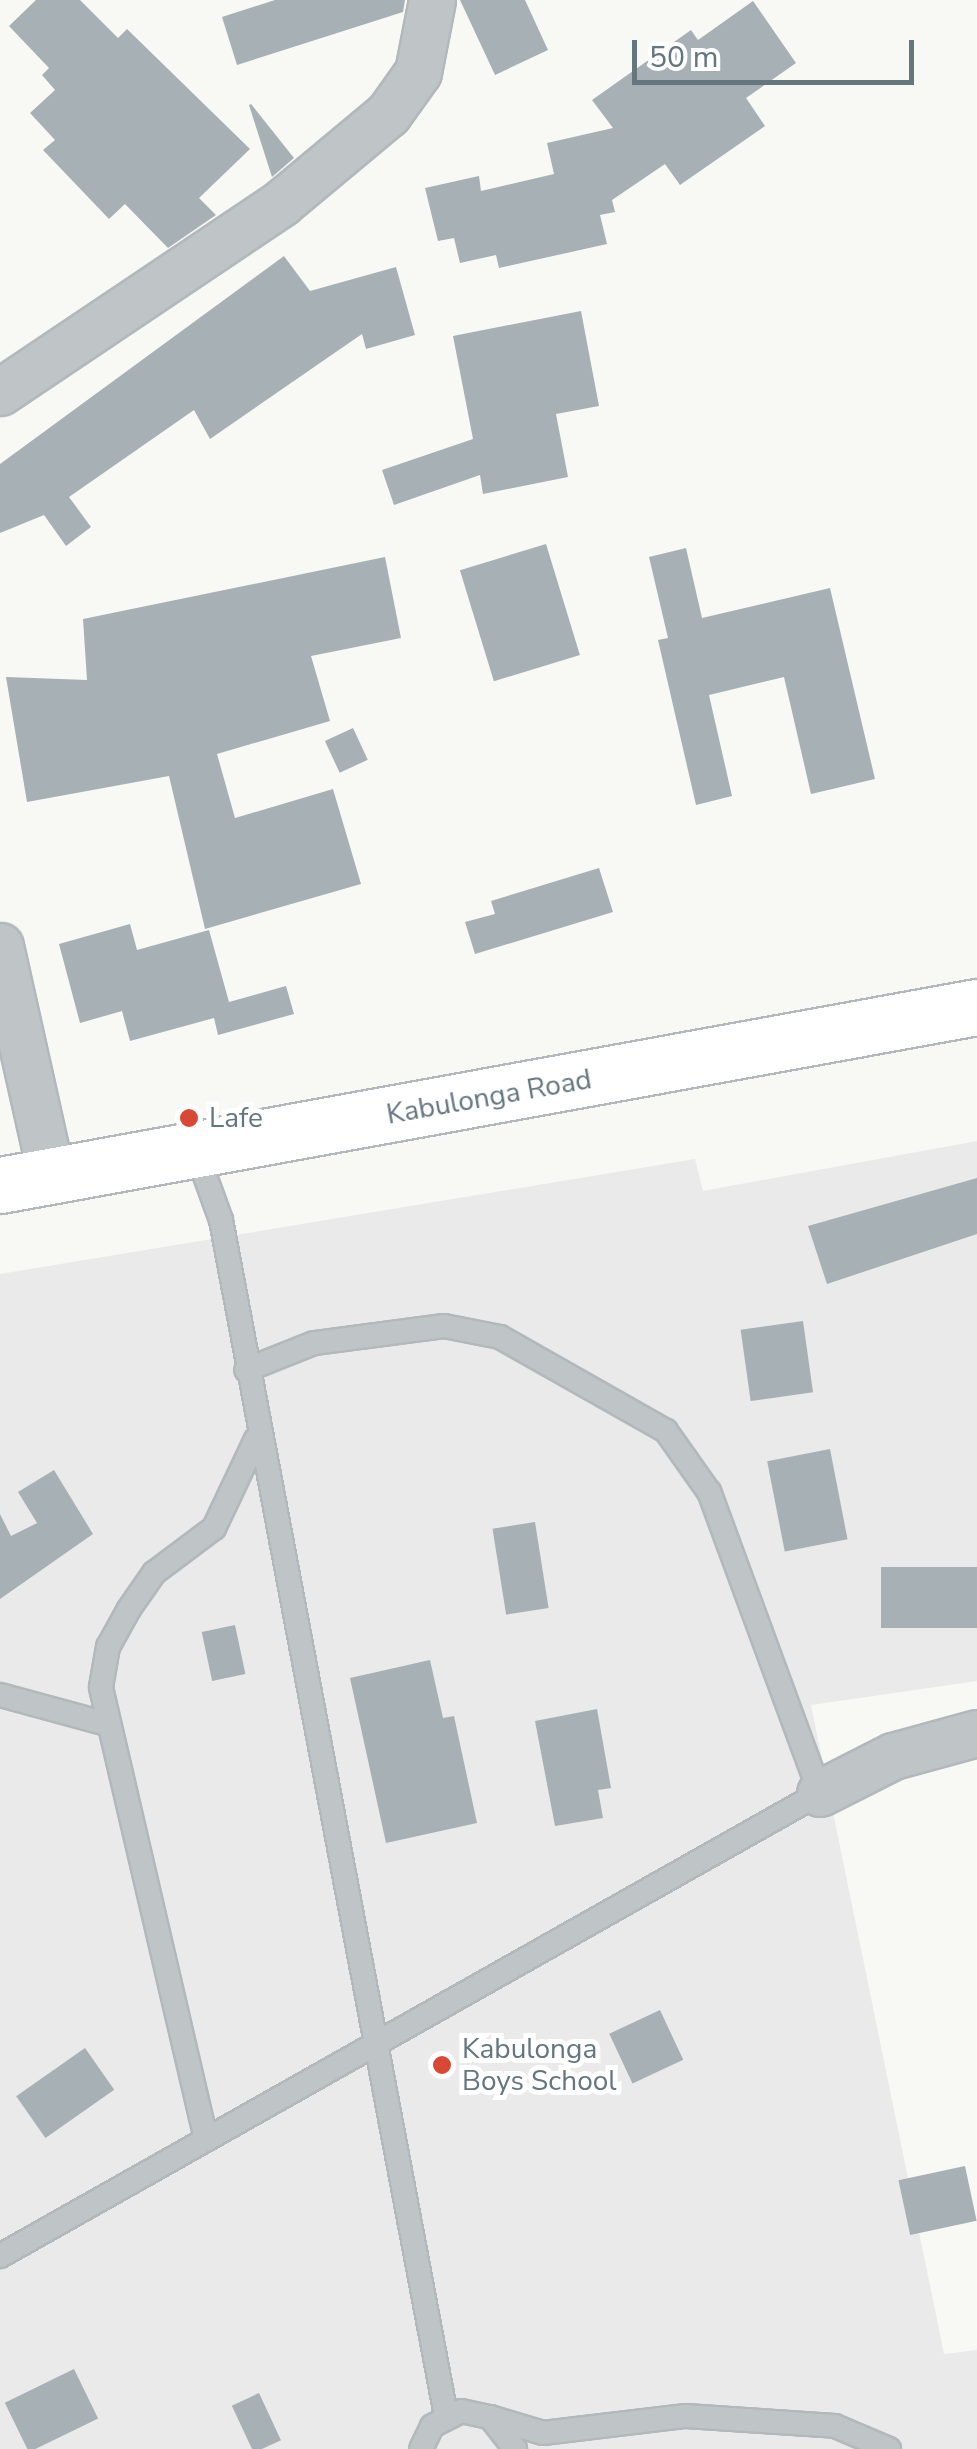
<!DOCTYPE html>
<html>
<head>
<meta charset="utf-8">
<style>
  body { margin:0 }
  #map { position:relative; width:977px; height:2449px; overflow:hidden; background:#f8f8f5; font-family:"Nunito Sans",sans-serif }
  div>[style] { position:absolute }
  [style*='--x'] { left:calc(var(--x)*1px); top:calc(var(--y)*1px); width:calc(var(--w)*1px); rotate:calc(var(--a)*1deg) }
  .built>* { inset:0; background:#e9eae9 }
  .building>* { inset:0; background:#a7b0b5; transform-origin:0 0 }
  .roads { filter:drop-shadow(2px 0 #b2b8bc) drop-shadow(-2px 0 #b2b8bc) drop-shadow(0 2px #b2b8bc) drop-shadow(0 -2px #b2b8bc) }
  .service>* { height:22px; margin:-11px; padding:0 11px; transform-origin:11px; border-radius:11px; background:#bfc4c7 }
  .minor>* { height:45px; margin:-22.5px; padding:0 22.5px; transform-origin:22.5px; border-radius:22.5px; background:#bfc4c7 }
  .secondary>* { height:55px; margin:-27.5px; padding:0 27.5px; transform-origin:27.5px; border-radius:27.5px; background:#fff }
  .dots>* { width:28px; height:28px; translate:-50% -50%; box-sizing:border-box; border:5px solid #fff; border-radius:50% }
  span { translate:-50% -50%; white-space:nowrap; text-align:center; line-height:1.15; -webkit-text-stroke:10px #fff; paint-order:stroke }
  .street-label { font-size:28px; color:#65767f }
  .poi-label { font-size:28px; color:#65767f }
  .left { translate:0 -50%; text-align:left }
  .scale { position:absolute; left:632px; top:40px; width:282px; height:45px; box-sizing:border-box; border:5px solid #65767f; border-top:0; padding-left:12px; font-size:30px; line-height:35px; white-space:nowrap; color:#65767f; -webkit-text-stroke:8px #fff; paint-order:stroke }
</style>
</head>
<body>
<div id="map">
  <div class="built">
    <div style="clip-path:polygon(977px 1141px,977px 1681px,811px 1705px,944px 2354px,977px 2350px,977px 2449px,0 2449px,0 1274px,695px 1159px,703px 1191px)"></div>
  </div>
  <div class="building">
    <div style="clip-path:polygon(36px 0,80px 0,118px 38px,127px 29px,250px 149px,199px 198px,216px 215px,168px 248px,125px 204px,109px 219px,43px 150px,55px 140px,30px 113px,55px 90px,42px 75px,49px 68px,9px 26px)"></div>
    <div style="clip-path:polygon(275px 0,405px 0,403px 12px,237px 65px,222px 17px)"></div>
    <div style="clip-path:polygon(460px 0,525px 0,548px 50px,495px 75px)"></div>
    <div style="clip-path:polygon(753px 1px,796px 63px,746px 98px,765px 126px,680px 185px,665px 164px,612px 200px,615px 212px,600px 215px,607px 244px,499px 268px,496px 255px,460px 263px,454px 238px,438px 241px,425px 188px,479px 176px,481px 191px,554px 174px,547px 143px,613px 128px,592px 100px,691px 30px,698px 40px)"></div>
    <div style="clip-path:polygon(251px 104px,294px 158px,272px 177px,249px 105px)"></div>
    <div style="clip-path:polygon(284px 256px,310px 291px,396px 267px,415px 335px,366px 349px,362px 334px,210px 439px,194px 410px,69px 497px,91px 527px,66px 546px,44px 515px,0 533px,0 464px)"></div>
    <div style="clip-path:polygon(581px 311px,599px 406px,556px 414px,568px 477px,483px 494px,480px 475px,394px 505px,382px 470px,473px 439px,453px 336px)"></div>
    <div style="left:546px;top:544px;width:116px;height:90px;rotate:73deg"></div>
    <div style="clip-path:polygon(686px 548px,702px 618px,830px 588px,875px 779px,811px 794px,784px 677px,709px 695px,732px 796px,696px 805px,658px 640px,668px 638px,649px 557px)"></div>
    <div style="clip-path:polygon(385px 557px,401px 638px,311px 656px,330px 721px,217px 754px,235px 818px,333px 789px,361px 884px,205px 929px,169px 776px,27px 802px,6px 677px,87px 680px,83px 619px)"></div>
    <div style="left:353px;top:728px;width:35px;height:31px;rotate:65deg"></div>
    <div style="clip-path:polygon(599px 868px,613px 912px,475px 954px,465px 922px,495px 914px,491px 901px)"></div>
    <div style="clip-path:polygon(130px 924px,137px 950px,209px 930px,229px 1002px,286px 986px,294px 1014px,218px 1035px,214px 1018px,130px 1041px,122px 1011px,80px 1023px,59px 944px)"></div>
    <div style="clip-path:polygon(977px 1178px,977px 1234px,827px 1284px,808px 1226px)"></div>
    <div style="left:803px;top:1321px;width:72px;height:63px;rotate:82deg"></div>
    <div style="left:830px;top:1449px;width:92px;height:64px;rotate:79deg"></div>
    <div style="clip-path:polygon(54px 1470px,93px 1534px,0 1599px,0 1514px,11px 1536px,37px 1523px,18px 1492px)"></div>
    <div style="left:535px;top:1522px;width:87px;height:43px;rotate:81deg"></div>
    <div style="left:977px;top:1567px;width:61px;height:96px;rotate:90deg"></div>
    <div style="left:235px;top:1625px;width:50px;height:34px;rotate:78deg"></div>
    <div style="clip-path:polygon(430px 1660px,443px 1718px,454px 1716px,477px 1823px,386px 1843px,350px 1678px)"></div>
    <div style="clip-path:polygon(597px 1709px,611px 1788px,598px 1790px,603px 1818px,555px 1826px,535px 1721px)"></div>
    <div style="left:660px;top:2010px;width:55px;height:56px;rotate:65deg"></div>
    <div style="left:85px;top:2048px;width:51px;height:84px;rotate:55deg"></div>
    <div style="left:965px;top:2166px;width:56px;height:68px;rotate:78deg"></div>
    <div style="left:74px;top:2369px;width:55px;height:77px;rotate:64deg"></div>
    <div style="left:259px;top:2393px;width:52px;height:30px;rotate:65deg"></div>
  </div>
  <div class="roads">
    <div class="service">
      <div style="--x:196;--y:1151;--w:73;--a:70.1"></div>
      <div style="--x:221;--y:1220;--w:1216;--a:79.34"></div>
      <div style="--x:0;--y:1695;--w:107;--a:15.2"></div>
      <div style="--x:206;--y:2139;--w:464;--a:-103.1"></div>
      <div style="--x:101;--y:1687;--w:41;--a:-80.1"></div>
      <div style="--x:108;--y:1647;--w:43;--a:-61.1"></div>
      <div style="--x:129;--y:1609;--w:44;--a:-55.2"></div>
      <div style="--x:154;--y:1573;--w:75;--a:-36.9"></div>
      <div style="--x:214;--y:1528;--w:98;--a:-64.7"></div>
      <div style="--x:0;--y:2256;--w:942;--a:-29.45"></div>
      <div style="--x:820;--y:1793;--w:321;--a:-110.2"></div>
      <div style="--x:709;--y:1492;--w:75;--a:-125.2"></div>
      <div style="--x:666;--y:1431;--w:191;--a:-150.5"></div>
      <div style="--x:500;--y:1337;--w:57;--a:-168.9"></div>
      <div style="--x:444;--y:1326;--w:131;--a:172.5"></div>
      <div style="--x:314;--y:1343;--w:73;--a:158.3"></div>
      <div style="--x:490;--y:2417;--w:55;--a:16.8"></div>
      <div style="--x:543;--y:2433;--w:144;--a:-6.8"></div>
      <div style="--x:686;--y:2416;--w:149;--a:3.8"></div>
      <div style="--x:835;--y:2426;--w:59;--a:23.1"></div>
      <div style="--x:421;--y:2449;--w:25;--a:-64"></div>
      <div style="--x:432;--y:2426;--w:33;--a:-27"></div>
      <div style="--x:461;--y:2411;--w:30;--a:12"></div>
      <div style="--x:490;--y:2417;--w:41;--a:52"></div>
    </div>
    <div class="minor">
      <div style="--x:0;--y:392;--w:339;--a:-33.9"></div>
      <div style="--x:281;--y:203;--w:139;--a:-39.8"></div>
      <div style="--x:388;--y:114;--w:52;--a:-54.5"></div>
      <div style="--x:418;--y:72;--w:73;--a:-79"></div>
      <div style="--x:0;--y:946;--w:235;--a:77.4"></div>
      <div style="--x:820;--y:1793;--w:82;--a:-26.9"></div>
      <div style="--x:893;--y:1756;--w:87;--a:-15.3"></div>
    </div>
    <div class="secondary">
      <div style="--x:0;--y:1185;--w:993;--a:-10.33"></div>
    </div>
  </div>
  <div class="dots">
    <div style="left:189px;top:1118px;background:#d94834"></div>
    <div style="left:442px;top:2065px;background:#d94834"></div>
  </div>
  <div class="street-label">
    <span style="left:489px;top:1097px;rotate:-10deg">Kabulonga Road</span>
  </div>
  <div class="poi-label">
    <span class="left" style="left:209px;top:1118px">Lafe</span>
    <span class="left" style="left:462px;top:2065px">Kabulonga<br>Boys School</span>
  </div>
  <div class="scale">50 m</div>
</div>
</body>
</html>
